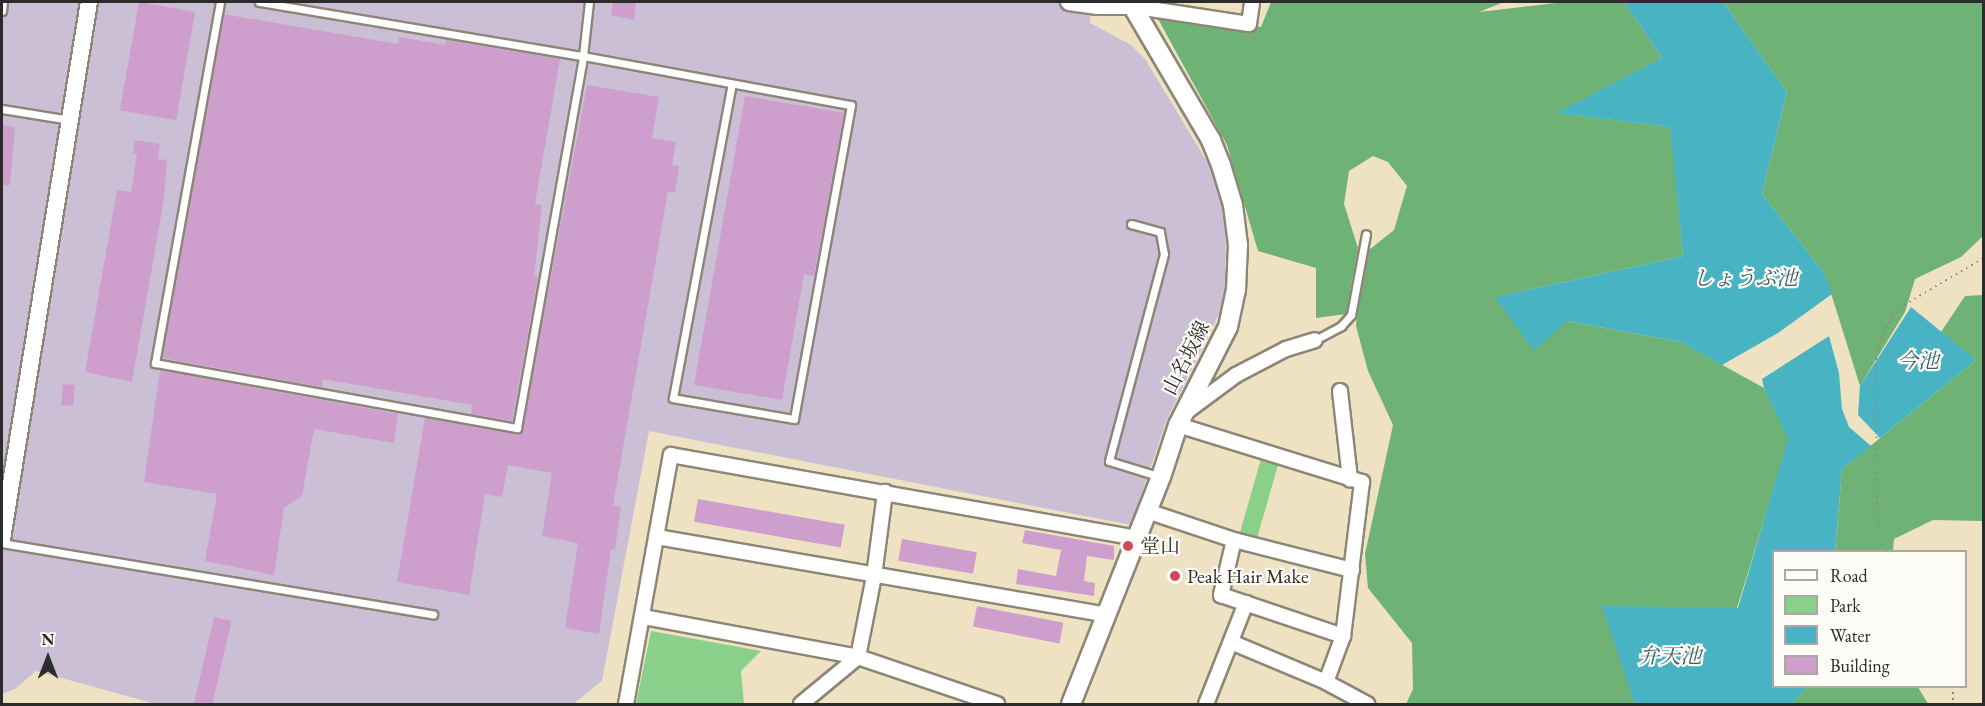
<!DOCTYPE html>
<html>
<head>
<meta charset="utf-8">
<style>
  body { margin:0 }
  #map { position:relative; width:1985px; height:706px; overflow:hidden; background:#efe2c3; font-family:"EB Garamond","Noto Serif JP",serif }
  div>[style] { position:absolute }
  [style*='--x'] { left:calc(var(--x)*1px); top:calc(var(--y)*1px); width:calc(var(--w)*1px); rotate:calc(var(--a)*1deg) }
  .industrial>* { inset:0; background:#cbbfd6 }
  .green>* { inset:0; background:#8ad08a; transform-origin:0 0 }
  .forest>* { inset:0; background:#6fb276 }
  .water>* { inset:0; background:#47b3c3 }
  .building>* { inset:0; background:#ce9fcc; transform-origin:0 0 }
  .path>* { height:2px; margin-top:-1px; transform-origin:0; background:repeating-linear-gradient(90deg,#8d8677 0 1.5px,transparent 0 6px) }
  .roads { filter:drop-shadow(2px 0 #8d8677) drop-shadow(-2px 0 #8d8677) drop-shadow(0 2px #8d8677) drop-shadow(0 -2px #8d8677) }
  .service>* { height:7px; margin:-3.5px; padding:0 3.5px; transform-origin:3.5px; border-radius:3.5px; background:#fff }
  .minor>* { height:14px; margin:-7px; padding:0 7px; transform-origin:7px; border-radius:7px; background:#fff }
  .tertiary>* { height:16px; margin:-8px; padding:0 8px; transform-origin:8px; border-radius:8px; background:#fff }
  .secondary>* { height:18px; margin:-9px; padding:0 9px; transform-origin:9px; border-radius:9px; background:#fff }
  .dots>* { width:16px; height:16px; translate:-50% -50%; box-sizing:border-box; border:3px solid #fdfcf7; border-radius:50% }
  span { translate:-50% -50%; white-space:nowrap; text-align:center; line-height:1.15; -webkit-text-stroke:4.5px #fdfcf7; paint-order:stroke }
  .street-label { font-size:20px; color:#2b2b2b }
  .poi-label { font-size:20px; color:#2b2b2b }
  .left { translate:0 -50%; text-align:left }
  .water-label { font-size:21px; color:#366168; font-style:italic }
  .frame { position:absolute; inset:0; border:3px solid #2b2b2b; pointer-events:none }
  .legend { position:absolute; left:1772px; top:550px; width:195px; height:138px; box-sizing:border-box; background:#fdfcf7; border:2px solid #a9a8a5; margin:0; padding:8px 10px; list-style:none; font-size:18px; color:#2b2b2b }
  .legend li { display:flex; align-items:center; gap:12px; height:30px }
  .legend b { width:30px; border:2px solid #a9a8a5 }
  .north { position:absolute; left:18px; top:628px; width:60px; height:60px; -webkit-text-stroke:4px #fdfcf7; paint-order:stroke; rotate:0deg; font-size:16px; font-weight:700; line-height:24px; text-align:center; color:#2b2b2b }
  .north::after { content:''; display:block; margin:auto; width:21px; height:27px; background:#2b2b2b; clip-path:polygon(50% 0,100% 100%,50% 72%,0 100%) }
</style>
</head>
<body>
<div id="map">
  <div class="industrial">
    <div style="clip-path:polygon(2px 2px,1091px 2px,1090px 23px,1131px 45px,1145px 59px,1209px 165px,1220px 197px,1226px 234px,1225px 290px,1219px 314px,1167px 419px,1131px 525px,649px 431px,602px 681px,573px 704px,156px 704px,36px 671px,15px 689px,2px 694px)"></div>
  </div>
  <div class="green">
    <div style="left:1263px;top:452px;width:18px;height:93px;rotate:16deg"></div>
    <div style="clip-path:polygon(651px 631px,761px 651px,741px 671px,744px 704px,636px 704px)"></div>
  </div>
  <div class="forest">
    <div style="clip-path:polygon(1271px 2px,1504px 2px,1479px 12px,1564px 2px,1624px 2px,1662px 58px,1557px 113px,1671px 127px,1683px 256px,1496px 297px,1567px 321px,1681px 342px,1764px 388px,1789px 439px,1737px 608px,1634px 702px,1643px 704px,1406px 704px,1413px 689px,1412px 643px,1368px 588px,1365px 554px,1393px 425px,1368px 371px,1356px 326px,1364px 254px,1394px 230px,1407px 186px,1388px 162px,1373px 156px,1349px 171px,1344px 204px,1358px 248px,1346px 314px,1316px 318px,1316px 268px,1258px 251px,1227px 145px,1157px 17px,1261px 27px)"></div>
    <div style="clip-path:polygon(1723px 2px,1983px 2px,1983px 236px,1961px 257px,1915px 279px,1905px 312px,1860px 386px,1825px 274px,1762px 194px,1787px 92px)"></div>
    <div style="clip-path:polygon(1983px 295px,1983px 521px,1933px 520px,1894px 539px,1893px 551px,1835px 552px,1842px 469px,1976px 360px,1939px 335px,1965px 296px)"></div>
    <div style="clip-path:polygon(1807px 687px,1918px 687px,1928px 704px,1792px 704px)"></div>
  </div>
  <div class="water">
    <div style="clip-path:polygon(1624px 2px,1723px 2px,1787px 92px,1762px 194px,1825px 274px,1832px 294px,1778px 333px,1722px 365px,1681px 342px,1567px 321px,1534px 351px,1495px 297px,1683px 256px,1670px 127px,1556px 113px,1662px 58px)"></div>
    <div style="clip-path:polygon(1911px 307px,1976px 360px,1880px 438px,1858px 415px,1860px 386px)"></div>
    <div style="clip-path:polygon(1829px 336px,1839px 373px,1842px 409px,1849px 427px,1871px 446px,1842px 469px,1835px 551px,1774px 552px,1774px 686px,1807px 687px,1792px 704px,1643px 704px,1634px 702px,1602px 606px,1738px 608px,1788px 439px,1764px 388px,1762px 379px)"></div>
  </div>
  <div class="building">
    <div style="left:139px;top:2px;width:57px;height:110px;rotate:10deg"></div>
    <div style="clip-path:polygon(613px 2px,636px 2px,634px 20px,611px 15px)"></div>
    <div style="clip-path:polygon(223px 14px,398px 44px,399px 37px,445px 45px,446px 40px,560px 59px,535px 204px,542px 205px,534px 276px,538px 277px,512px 421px,471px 414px,472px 405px,323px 379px,322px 387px,162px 358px)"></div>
    <div style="clip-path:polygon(587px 85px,659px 97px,652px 138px,676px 142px,672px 165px,679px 166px,675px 193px,668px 191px,613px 505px,621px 507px,615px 550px,611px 549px,599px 634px,565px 628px,578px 543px,542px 536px,552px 473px,508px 465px,502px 497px,485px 494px,469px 595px,397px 582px,425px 418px,516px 434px,522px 430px)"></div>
    <div style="clip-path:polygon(745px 96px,844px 113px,814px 276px,804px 274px,782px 400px,694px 385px)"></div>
    <div style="clip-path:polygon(2px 125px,15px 127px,10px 185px,2px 185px)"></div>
    <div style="clip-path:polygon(135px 140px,160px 144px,158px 159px,167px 160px,164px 199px,132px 382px,85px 372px,117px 190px,131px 192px,137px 154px,133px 153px)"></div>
    <div style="clip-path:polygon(160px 370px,398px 414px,394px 443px,314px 429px,302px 496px,284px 508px,274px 575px,205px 561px,217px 494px,144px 482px)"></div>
    <div style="left:63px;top:384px;width:12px;height:21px;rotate:5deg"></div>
    <div style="left:698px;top:499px;width:149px;height:23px;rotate:10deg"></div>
    <div style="clip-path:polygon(1025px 530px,1114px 546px,1114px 560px,1087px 556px,1084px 581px,1095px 583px,1094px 596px,1016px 584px,1018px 569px,1056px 576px,1061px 550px,1022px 543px)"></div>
    <div style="left:902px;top:539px;width:76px;height:22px;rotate:10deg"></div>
    <div style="left:977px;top:606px;width:88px;height:21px;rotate:11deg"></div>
    <div style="left:214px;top:617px;width:18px;height:89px;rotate:13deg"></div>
  </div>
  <div class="path">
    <div style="--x:1882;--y:552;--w:36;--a:-98"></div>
    <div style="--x:1877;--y:516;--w:158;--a:-90.4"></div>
    <div style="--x:1876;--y:358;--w:20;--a:-79"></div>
    <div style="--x:1880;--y:338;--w:36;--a:-58"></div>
    <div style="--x:1899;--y:308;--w:99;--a:-30.5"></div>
    <div style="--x:1953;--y:686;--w:18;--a:90"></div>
  </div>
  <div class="roads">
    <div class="service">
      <div style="--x:220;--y:2;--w:367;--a:100.2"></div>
      <div style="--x:155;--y:363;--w:368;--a:10.2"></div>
      <div style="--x:517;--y:428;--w:378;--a:-79.9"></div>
      <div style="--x:583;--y:56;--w:54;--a:-83.7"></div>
      <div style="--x:259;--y:2;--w:328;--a:9.5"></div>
      <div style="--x:583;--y:56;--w:272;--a:10.4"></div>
      <div style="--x:851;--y:105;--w:319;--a:100.3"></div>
      <div style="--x:794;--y:419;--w:123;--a:-170.2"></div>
      <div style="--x:673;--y:398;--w:320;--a:-79.4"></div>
      <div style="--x:2;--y:11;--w:9;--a:-84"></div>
      <div style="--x:2;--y:109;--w:69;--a:9.2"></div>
      <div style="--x:1131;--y:224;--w:30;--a:15"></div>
      <div style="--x:1160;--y:232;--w:22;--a:80"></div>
      <div style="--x:1164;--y:254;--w:214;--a:104.9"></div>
      <div style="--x:1109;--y:461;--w:54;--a:17.1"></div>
      <div style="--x:1315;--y:340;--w:30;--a:-28"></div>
      <div style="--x:1341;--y:326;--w:15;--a:-48"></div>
      <div style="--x:1351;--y:315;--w:82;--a:-79.5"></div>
      <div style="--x:2;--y:543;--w:437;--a:9.4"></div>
    </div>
    <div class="minor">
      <div style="--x:1131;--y:6;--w:119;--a:8.7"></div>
      <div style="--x:1249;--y:24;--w:22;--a:-82"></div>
      <div style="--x:1340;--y:391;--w:89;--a:83.5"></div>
      <div style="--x:1186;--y:412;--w:62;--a:-36.5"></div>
      <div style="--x:1236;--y:375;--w:56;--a:-27.5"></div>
      <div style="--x:1286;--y:349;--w:30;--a:-17"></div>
      <div style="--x:1178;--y:425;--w:193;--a:17.2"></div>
      <div style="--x:1362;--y:482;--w:155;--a:97"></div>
      <div style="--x:1343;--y:636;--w:49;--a:110.3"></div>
      <div style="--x:1147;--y:511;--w:92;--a:18.4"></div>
      <div style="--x:1234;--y:540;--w:122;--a:14.3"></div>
      <div style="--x:657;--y:537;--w:457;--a:9.8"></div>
      <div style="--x:1234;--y:540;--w:57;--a:103.3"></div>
      <div style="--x:1221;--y:595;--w:129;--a:18.6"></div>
      <div style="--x:643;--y:617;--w:219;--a:10.5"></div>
      <div style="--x:858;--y:657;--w:147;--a:18.7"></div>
      <div style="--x:1231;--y:642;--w:103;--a:22.8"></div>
      <div style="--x:1326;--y:682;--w:47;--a:28.2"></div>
      <div style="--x:626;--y:704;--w:253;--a:-79.8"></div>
      <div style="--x:671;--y:455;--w:472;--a:10.1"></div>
      <div style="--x:801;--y:704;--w:74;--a:-39.5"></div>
      <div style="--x:858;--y:657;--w:83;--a:-78.8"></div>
      <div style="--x:874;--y:576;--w:85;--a:-82.5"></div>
      <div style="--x:1206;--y:704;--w:109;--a:-68.4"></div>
    </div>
    <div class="tertiary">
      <div style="--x:1069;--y:2;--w:29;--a:8"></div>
      <div style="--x:1098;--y:6;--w:33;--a:0"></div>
      <div style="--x:2;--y:539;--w:544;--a:-80.8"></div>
    </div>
    <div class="secondary">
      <div style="--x:1071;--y:704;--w:244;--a:-68.4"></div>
      <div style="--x:1161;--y:477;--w:55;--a:-71.9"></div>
      <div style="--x:1178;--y:425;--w:110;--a:-63"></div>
      <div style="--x:1228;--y:327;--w:38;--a:-78"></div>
      <div style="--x:1236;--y:290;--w:45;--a:-87.5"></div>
      <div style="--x:1238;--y:245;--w:40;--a:-97.1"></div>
      <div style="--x:1233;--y:205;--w:42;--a:-106.7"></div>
      <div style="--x:1221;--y:165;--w:27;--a:-112"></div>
      <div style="--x:1211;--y:140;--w:160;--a:-120.4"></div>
    </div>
  </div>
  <div class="dots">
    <div style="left:1128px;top:546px;background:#d1495b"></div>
    <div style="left:1175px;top:576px;background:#d1495b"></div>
  </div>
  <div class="street-label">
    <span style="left:1186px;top:358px;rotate:-63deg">山名坂線</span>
  </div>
  <div class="poi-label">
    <span class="left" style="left:1140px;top:546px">堂山</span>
    <span class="left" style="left:1187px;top:576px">Peak Hair Make</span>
  </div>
  <div class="water-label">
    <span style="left:1745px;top:278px">しょうぶ池</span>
    <span style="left:1918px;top:361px">今池</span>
    <span style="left:1670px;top:656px">弁天池</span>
  </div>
  <div class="frame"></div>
  <ul class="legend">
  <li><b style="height:8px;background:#fff"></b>Road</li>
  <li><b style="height:16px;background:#8ad08a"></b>Park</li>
  <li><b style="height:16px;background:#47b3c3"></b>Water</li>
  <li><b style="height:16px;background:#ce9fcc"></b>Building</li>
  </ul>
  <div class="north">N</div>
</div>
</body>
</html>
